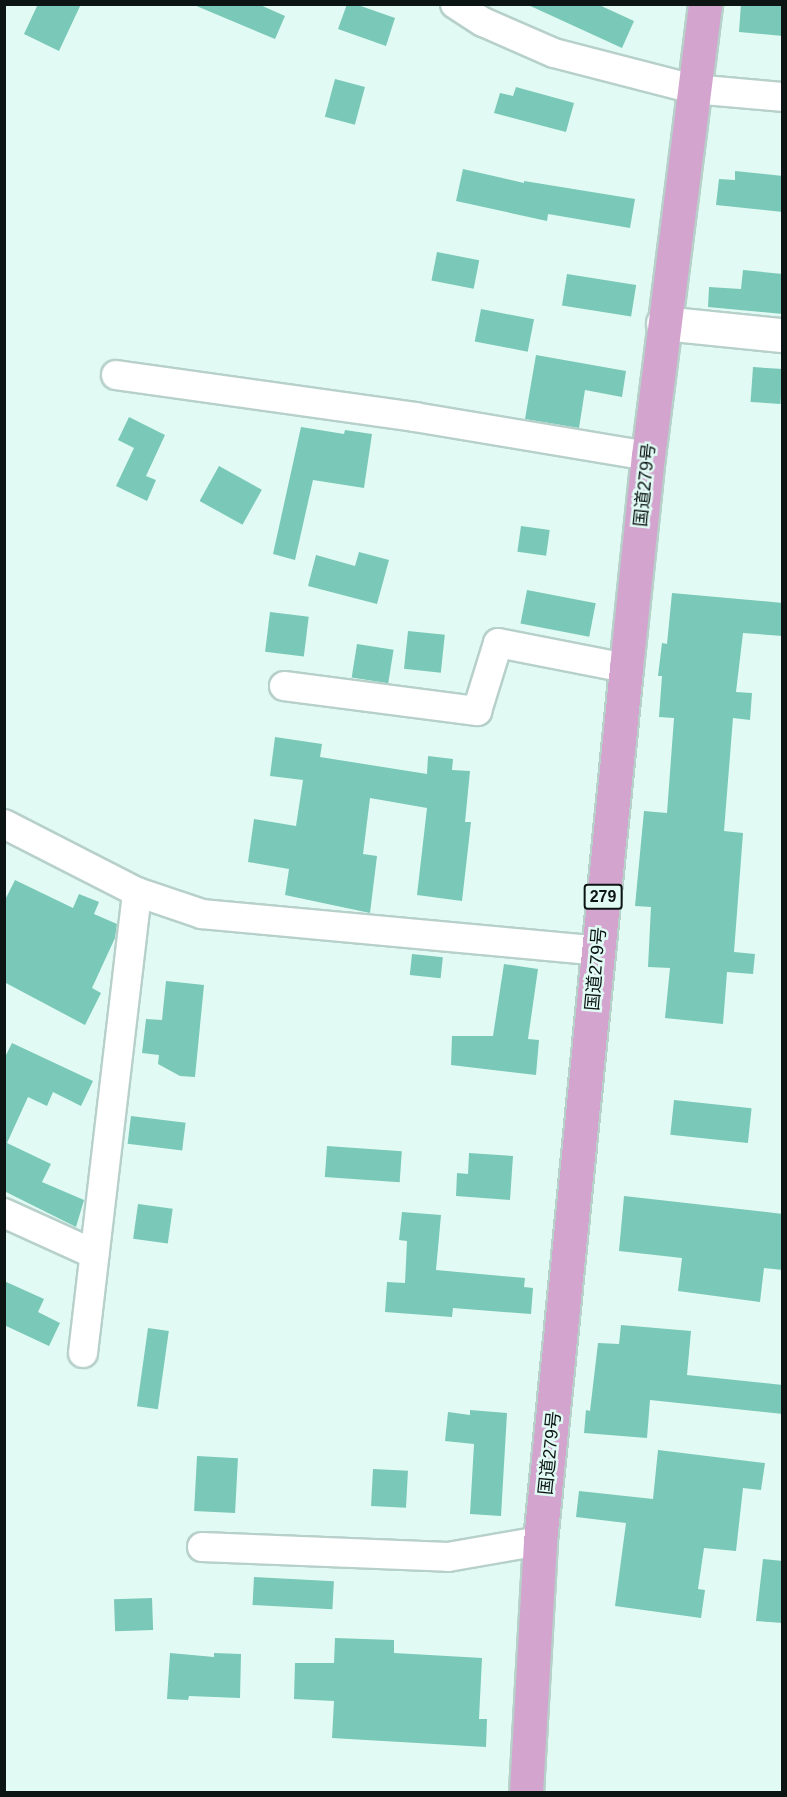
<!DOCTYPE html>
<html>
<head>
<meta charset="utf-8">
<style>
  body { margin:0 }
  #map { position:relative; width:787px; height:1797px; overflow:hidden; background:#e1fbf4; font-family:Arial,"Noto Sans JP",sans-serif }
  div>[style] { position:absolute }
  [style*='--x'] { left:calc(var(--x)*1px); top:calc(var(--y)*1px); width:calc(var(--w)*1px); rotate:calc(var(--a)*1deg) }
  .building>* { inset:0; background:#7ac8b7; transform-origin:0 0 }
  .roads { filter:drop-shadow(2px 0 #b7d0ca) drop-shadow(-2px 0 #b7d0ca) drop-shadow(0 2px #b7d0ca) drop-shadow(0 -2px #b7d0ca) }
  .minor>* { height:28px; margin:-14px; padding:0 14px; transform-origin:14px; border-radius:14px; background:#fff }
  .secondary>* { height:33px; margin:-16.5px; padding:0 16.5px; transform-origin:16.5px; border-radius:16.5px; background:#fff }
  .trunk>* { height:33px; margin:-16.5px; padding:0 16.5px; transform-origin:16.5px; border-radius:16.5px; background:#d2a4ce }
  span { translate:-50% -50%; white-space:nowrap; text-align:center; line-height:1.15; -webkit-text-stroke:5px #e1fbf4; paint-order:stroke }
  .shield-label span { padding:2px 4px; background:#e1fbf4; border:2px solid; border-radius:4px; -webkit-text-stroke-width:0 }
  .shield-label { font-size:16px; color:#0c1513; font-weight:700 }
  .street-label { font-size:18px; color:#0c1513 }
  .frame { position:absolute; inset:0; border:6px solid #0c1513; pointer-events:none }
</style>
</head>
<body>
<div id="map">
  <div class="building">
    <div style="clip-path:polygon(38px 4px,81px 4px,59px 51px,24px 34px)"></div>
    <div style="clip-path:polygon(258px 4px,285px 16px,275px 39px,194px 5px)"></div>
    <div style="clip-path:polygon(347px 4px,355px 4px,395px 18px,386px 46px,338px 29px)"></div>
    <div style="clip-path:polygon(526px 4px,597px 4px,634px 21px,622px 48px)"></div>
    <div style="clip-path:polygon(741px 4px,783px 4px,783px 36px,739px 32px)"></div>
    <div style="left:335px;top:79px;width:31px;height:39px;rotate:15deg"></div>
    <div style="clip-path:polygon(516px 87px,574px 103px,566px 132px,494px 113px,500px 93px,513px 96px)"></div>
    <div style="clip-path:polygon(463px 169px,524px 183px,524px 181px,635px 199px,630px 228px,548px 214px,547px 221px,456px 201px)"></div>
    <div style="clip-path:polygon(735px 171px,783px 176px,783px 212px,716px 205px,719px 179px,735px 180px)"></div>
    <div style="left:437px;top:252px;width:43px;height:29px;rotate:11deg"></div>
    <div style="clip-path:polygon(743px 270px,783px 274px,783px 314px,708px 307px,709px 287px,741px 289px)"></div>
    <div style="left:567px;top:274px;width:70px;height:32px;rotate:9deg"></div>
    <div style="left:481px;top:309px;width:54px;height:33px;rotate:11deg"></div>
    <div style="clip-path:polygon(536px 355px,626px 371px,622px 397px,585px 390px,579px 428px,525px 419px)"></div>
    <div style="left:753px;top:367px;width:30px;height:35px;rotate:4deg"></div>
    <div style="clip-path:polygon(129px 417px,165px 435px,146px 476px,156px 480px,147px 501px,116px 486px,134px 448px,118px 440px)"></div>
    <div style="clip-path:polygon(301px 427px,344px 434px,345px 430px,372px 434px,364px 488px,313px 480px,295px 560px,273px 554px)"></div>
    <div style="left:219px;top:466px;width:49px;height:40px;rotate:29deg"></div>
    <div style="left:521px;top:526px;width:29px;height:26px;rotate:8deg"></div>
    <div style="clip-path:polygon(359px 552px,389px 560px,377px 604px,308px 586px,316px 555px,355px 566px)"></div>
    <div style="left:527px;top:590px;width:70px;height:34px;rotate:11deg"></div>
    <div style="clip-path:polygon(672px 593px,783px 603px,783px 636px,743px 633px,736px 692px,752px 693px,750px 720px,733px 718px,724px 831px,743px 833px,734px 952px,755px 954px,753px 974px,727px 972px,723px 1024px,665px 1018px,670px 968px,648px 967px,651px 907px,635px 906px,644px 811px,667px 813px,674px 718px,659px 717px,662px 676px,658px 676px,662px 643px,667px 644px)"></div>
    <div style="left:270px;top:612px;width:39px;height:40px;rotate:7deg"></div>
    <div style="left:408px;top:631px;width:37px;height:38px;rotate:6deg"></div>
    <div style="left:357px;top:644px;width:37px;height:34px;rotate:9deg"></div>
    <div style="clip-path:polygon(275px 737px,322px 744px,320px 757px,427px 774px,428px 756px,453px 759px,452px 770px,470px 771px,465px 822px,471px 822px,462px 901px,417px 895px,427px 808px,370px 798px,363px 854px,377px 856px,370px 913px,285px 895px,289px 869px,248px 862px,254px 819px,296px 826px,303px 780px,270px 776px)"></div>
    <div style="clip-path:polygon(15px 880px,73px 908px,79px 894px,99px 902px,94px 914px,117px 924px,115px 938px,92px 988px,101px 993px,85px 1025px,4px 982px,4px 902px)"></div>
    <div style="left:412px;top:954px;width:31px;height:21px;rotate:6deg"></div>
    <div style="clip-path:polygon(504px 964px,538px 969px,528px 1039px,539px 1040px,536px 1075px,451px 1065px,452px 1036px,493px 1036px)"></div>
    <div style="clip-path:polygon(166px 981px,204px 985px,195px 1077px,180px 1076px,158px 1064px,159px 1055px,142px 1053px,146px 1019px,162px 1020px)"></div>
    <div style="clip-path:polygon(12px 1043px,93px 1081px,81px 1106px,53px 1092px,47px 1106px,28px 1097px,7px 1143px,51px 1164px,42px 1182px,84px 1200px,76px 1227px,4px 1191px,4px 1059px)"></div>
    <div style="left:674px;top:1100px;width:78px;height:35px;rotate:6deg"></div>
    <div style="left:131px;top:1116px;width:55px;height:28px;rotate:7deg"></div>
    <div style="left:327px;top:1146px;width:75px;height:31px;rotate:4deg"></div>
    <div style="clip-path:polygon(469px 1153px,513px 1156px,510px 1200px,456px 1196px,457px 1173px,468px 1174px)"></div>
    <div style="clip-path:polygon(624px 1196px,783px 1214px,783px 1270px,764px 1268px,760px 1302px,678px 1291px,682px 1258px,619px 1251px)"></div>
    <div style="left:138px;top:1204px;width:35px;height:35px;rotate:8deg"></div>
    <div style="clip-path:polygon(402px 1212px,441px 1215px,436px 1270px,525px 1278px,524px 1287px,533px 1288px,531px 1314px,453px 1308px,452px 1317px,385px 1312px,387px 1282px,405px 1283px,407px 1241px,399px 1240px)"></div>
    <div style="clip-path:polygon(4px 1281px,44px 1299px,38px 1312px,60px 1323px,49px 1346px,4px 1325px)"></div>
    <div style="clip-path:polygon(621px 1325px,691px 1331px,687px 1375px,783px 1385px,783px 1414px,650px 1400px,647px 1438px,584px 1433px,586px 1410px,590px 1411px,598px 1343px,619px 1344px)"></div>
    <div style="left:148px;top:1328px;width:21px;height:79px;rotate:8deg"></div>
    <div style="clip-path:polygon(470px 1410px,507px 1413px,501px 1516px,470px 1514px,474px 1444px,445px 1441px,448px 1412px,470px 1415px)"></div>
    <div style="clip-path:polygon(658px 1450px,765px 1463px,761px 1490px,743px 1488px,736px 1551px,704px 1548px,698px 1589px,705px 1590px,701px 1618px,615px 1606px,626px 1523px,576px 1517px,579px 1491px,653px 1499px)"></div>
    <div style="left:197px;top:1456px;width:41px;height:55px;rotate:3deg"></div>
    <div style="left:373px;top:1469px;width:35px;height:37px;rotate:3deg"></div>
    <div style="clip-path:polygon(763px 1559px,783px 1561px,783px 1623px,756px 1621px)"></div>
    <div style="left:254px;top:1577px;width:80px;height:28px;rotate:3deg"></div>
    <div style="left:152px;top:1598px;width:32px;height:38px;rotate:88deg"></div>
    <div style="clip-path:polygon(335px 1638px,394px 1640px,394px 1653px,482px 1658px,479px 1719px,487px 1719px,486px 1747px,332px 1738px,334px 1701px,294px 1699px,295px 1663px,334px 1663px)"></div>
    <div style="clip-path:polygon(170px 1653px,214px 1657px,214px 1653px,241px 1654px,240px 1698px,189px 1696px,188px 1700px,167px 1699px)"></div>
  </div>
  <div class="roads">
    <div class="minor">
      <div style="--x:455;--y:4;--w:33;--a:33"></div>
      <div style="--x:483;--y:22;--w:77;--a:23.6"></div>
      <div style="--x:554;--y:53;--w:144;--a:14.5"></div>
      <div style="--x:693;--y:89;--w:89;--a:5.1"></div>
      <div style="--x:116;--y:375;--w:302;--a:8"></div>
      <div style="--x:415;--y:417;--w:236;--a:9.5"></div>
      <div style="--x:284;--y:686;--w:195;--a:7.4"></div>
      <div style="--x:477;--y:711;--w:71;--a:-72.8"></div>
      <div style="--x:498;--y:643;--w:130;--a:11.1"></div>
      <div style="--x:4;--y:824;--w:149;--a:27.1"></div>
      <div style="--x:137;--y:892;--w:69;--a:18.7"></div>
      <div style="--x:202;--y:914;--w:398;--a:5.3"></div>
      <div style="--x:4;--y:1213;--w:99;--a:24.5"></div>
      <div style="--x:83;--y:1353;--w:464;--a:-83.3"></div>
      <div style="--x:202;--y:1547;--w:246;--a:2.3"></div>
      <div style="--x:448;--y:1557;--w:93;--a:-9.9"></div>
    </div>
    <div class="secondary">
      <div style="--x:663;--y:323;--w:120;--a:5.8"></div>
    </div>
    <div class="trunk">
      <div style="--x:526;--y:1792;--w:251;--a:-86.8"></div>
      <div style="--x:540;--y:1541;--w:877;--a:-84.37"></div>
      <div style="--x:626;--y:668;--w:213;--a:-84.1"></div>
      <div style="--x:648;--y:456;--w:456;--a:-82.8"></div>
    </div>
  </div>
  <div class="shield-label">
    <span style="left:603px;top:897px">279</span>
  </div>
  <div class="street-label">
    <span style="left:645px;top:485px;rotate:-84deg">国道279号</span>
    <span style="left:596px;top:969px;rotate:-85deg">国道279号</span>
    <span style="left:550px;top:1453px;rotate:-84deg">国道279号</span>
  </div>
  <div class="frame"></div>
</div>
</body>
</html>
